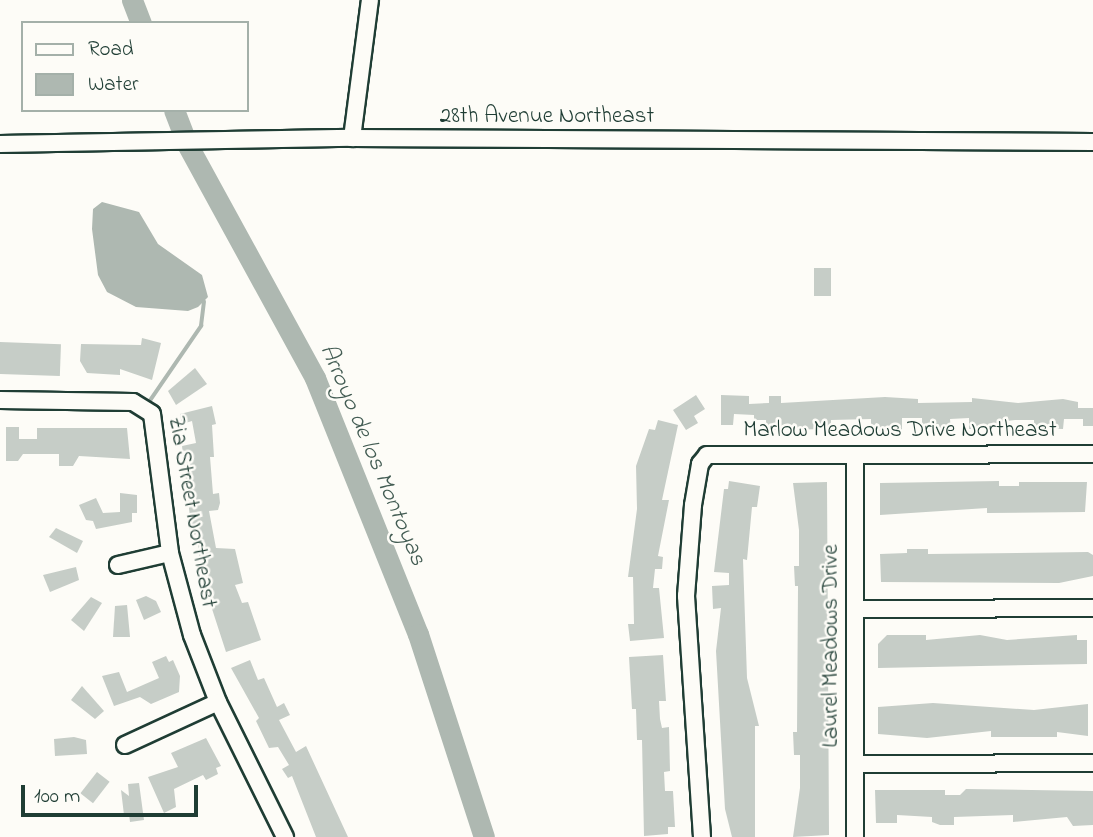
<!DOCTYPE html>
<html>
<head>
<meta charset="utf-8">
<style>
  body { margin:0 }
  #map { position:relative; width:1093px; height:837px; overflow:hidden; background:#fdfcf7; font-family:"Indie Flower",sans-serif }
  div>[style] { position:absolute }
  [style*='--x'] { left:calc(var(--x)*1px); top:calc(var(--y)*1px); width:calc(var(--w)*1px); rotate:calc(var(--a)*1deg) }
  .water>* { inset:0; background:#aeb8b1 }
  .stream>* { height:3.5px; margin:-1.75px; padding:0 1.75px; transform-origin:1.75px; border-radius:1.75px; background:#aeb8b1 }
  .river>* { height:21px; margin:-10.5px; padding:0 10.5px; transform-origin:10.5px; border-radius:10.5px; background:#aeb8b1 }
  .building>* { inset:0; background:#c6cdc7; transform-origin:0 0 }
  .roads { filter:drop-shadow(2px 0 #1f3d34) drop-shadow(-2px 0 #1f3d34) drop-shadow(0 2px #1f3d34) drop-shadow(0 -2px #1f3d34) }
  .minor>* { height:16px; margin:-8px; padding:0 8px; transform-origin:8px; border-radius:8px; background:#fdfcf7 }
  span { translate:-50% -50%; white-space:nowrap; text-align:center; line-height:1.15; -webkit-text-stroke:5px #fdfcf7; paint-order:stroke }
  .street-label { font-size:23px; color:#1f3d34 }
  .water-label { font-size:24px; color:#435c53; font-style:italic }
  .legend { position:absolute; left:21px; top:21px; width:228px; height:91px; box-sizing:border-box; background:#fdfcf7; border:2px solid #a4b0a9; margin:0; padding:9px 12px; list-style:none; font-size:21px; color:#1f3d34 }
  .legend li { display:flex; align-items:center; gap:14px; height:35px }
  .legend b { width:35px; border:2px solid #a4b0a9 }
  .scale { position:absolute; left:21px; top:785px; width:177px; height:32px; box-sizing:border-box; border:4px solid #1f3d34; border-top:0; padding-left:9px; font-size:21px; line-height:24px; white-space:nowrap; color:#1f3d34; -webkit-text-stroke:5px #fdfcf7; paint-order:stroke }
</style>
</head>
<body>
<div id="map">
  <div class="water">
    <div style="clip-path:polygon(102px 202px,139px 212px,158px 244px,202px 275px,208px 297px,198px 307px,188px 311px,136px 307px,107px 292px,98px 275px,92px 229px,93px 209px)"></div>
  </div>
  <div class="stream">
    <div style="--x:147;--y:405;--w:96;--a:-55.6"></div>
    <div style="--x:201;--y:326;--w:24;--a:-83"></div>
  </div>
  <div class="river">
    <div style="--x:132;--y:0;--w:25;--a:69"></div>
    <div style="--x:174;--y:110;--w:36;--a:69"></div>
    <div style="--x:187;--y:144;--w:267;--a:61.3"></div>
    <div style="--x:315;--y:378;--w:276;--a:68.1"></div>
    <div style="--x:418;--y:634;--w:213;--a:72"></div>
  </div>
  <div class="building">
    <div style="left:814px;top:268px;width:17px;height:28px"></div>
    <div style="clip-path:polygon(142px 338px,161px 343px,152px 380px,120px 369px,120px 375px,87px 373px,80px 361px,81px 344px,141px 345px)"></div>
    <div style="left:0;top:342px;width:61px;height:32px;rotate:2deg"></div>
    <div style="clip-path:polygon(195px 368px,207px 384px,176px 405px,168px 391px)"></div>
    <div style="clip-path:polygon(696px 395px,705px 409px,694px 416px,698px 423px,686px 430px,673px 410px)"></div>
    <div style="clip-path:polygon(721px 395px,749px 396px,749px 404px,769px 403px,769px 396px,781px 396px,781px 403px,885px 397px,918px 399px,918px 403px,972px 402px,972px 398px,1018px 403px,1063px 399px,1078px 402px,1078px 408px,1093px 408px,1093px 426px,1083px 426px,1083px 419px,1064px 419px,1063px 429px,1034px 428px,1034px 420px,1015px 420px,999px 422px,999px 429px,969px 429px,969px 418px,950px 419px,951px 430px,934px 430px,934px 427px,922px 427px,922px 418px,902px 418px,902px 430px,871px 431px,871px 419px,831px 420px,831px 429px,766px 430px,766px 420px,754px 420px,754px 415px,734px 414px,733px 425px,721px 425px)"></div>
    <div style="clip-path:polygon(212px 406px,216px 424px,212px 425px,214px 457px,210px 457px,213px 494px,219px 493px,220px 503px,218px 510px,209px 511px,216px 548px,235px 549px,243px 583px,235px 585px,242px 603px,248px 602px,261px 640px,226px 652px,201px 575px,197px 534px,192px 535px,182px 446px,196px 443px,192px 421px,182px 424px,180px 414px)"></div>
    <div style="clip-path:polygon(658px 420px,678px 425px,662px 500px,669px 500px,658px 556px,663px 557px,662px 569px,655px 569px,653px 588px,659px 588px,664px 638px,630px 641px,628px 624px,634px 624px,633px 577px,628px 577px,637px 509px,636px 466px,649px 429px,655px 430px)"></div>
    <div style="clip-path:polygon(6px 427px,19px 427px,19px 439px,37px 439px,37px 428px,127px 428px,130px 459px,79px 456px,73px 466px,59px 466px,59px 454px,23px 454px,18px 461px,6px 461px)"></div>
    <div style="clip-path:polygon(729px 481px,760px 486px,757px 507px,752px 507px,747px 560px,743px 559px,747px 678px,759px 726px,755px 726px,755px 837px,732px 837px,725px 809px,716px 651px,721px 608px,713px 609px,712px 586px,729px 585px,729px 573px,714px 572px,724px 489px,728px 489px)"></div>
    <div style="clip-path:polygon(999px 481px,999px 486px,1019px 486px,1019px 482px,1087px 482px,1085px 512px,987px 513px,987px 508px,880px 515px,880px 483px)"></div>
    <div style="clip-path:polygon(827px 482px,829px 835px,793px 837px,800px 788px,800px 755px,794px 755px,793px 732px,797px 732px,798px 586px,795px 586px,794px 566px,799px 566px,799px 530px,793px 483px)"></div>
    <div style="clip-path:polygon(120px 493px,137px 495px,137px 513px,132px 513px,132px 522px,96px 529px,93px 521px,86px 520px,79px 505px,96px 498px,103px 513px,120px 512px)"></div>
    <div style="clip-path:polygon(56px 528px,83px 541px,77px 553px,49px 537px)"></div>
    <div style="clip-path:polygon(907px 549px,928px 549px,928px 554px,1088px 552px,1093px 555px,1093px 576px,1059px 583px,881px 582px,880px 554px,907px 553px)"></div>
    <div style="clip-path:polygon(76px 567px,79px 580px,50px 592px,43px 575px)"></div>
    <div style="clip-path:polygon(146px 596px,156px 601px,161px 612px,144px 620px,136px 600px)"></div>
    <div style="clip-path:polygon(91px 597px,102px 603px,84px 631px,71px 620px)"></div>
    <div style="clip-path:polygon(127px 605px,130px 637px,113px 637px,115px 606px)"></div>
    <div style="clip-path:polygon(887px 635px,926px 635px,926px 640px,980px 635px,1007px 640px,1077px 635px,1077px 640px,1087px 640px,1087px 664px,878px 668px,878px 644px)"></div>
    <div style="clip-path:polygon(663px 655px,666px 701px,659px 701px,660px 719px,662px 728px,669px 727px,670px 771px,664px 772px,665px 791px,673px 791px,675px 827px,668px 827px,668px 834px,644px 836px,642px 740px,637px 740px,636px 709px,632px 709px,629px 657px)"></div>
    <div style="clip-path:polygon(166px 656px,169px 662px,173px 660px,180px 676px,179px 692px,151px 704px,140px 697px,114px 706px,102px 676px,119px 672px,127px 692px,159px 678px,152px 662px)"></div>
    <div style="clip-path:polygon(250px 660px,258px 680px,264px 678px,277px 707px,284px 703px,290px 715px,279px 720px,296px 752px,306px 746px,348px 837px,316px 837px,292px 776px,288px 778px,282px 769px,289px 765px,278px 747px,269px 748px,256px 721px,259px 718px,231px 668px)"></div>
    <div style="clip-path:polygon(82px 686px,104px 711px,95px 719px,71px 700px)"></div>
    <div style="clip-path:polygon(933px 703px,1034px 710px,1088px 704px,1088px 736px,1057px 732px,1057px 737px,991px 737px,991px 731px,927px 738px,878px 734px,878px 707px)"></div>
    <div style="clip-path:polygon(74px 737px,86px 740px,87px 754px,55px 756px,54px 739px)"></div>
    <div style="clip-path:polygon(206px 738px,221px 766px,216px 768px,218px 774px,206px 780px,203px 775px,174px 789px,176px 807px,164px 813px,148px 777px,178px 767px,171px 753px)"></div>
    <div style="left:97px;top:772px;width:16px;height:27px;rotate:38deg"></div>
    <div style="clip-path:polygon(139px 783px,144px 820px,130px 822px,129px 814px,124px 815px,121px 790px,129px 796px,128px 784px)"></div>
    <div style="clip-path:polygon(966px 789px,1093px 791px,1093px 825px,1073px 826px,1067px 817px,1013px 822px,1013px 815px,954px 817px,954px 825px,940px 825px,932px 822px,932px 817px,897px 815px,897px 823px,876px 823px,875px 790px,945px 790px,945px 795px,960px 795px)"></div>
  </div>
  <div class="roads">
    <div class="minor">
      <div style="--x:352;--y:138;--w:139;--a:-82.6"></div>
      <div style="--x:0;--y:144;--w:352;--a:-1"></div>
      <div style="--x:352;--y:138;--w:741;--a:0.31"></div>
      <div style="--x:0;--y:400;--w:133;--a:0.9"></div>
      <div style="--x:133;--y:402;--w:22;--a:32"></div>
      <div style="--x:152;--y:414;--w:140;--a:82.6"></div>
      <div style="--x:170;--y:553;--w:85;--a:75"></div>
      <div style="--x:192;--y:635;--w:72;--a:68.8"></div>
      <div style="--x:218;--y:702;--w:151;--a:63.6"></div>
      <div style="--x:118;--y:565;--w:53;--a:-13"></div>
      <div style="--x:855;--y:609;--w:238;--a:-0.2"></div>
      <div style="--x:125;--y:745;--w:102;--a:-24.8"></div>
      <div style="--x:855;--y:764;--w:238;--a:-0.2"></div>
      <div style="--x:702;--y:837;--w:242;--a:-93.8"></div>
      <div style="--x:686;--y:596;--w:91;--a:-85.6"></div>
      <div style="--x:693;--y:505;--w:42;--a:-80.3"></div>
      <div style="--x:700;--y:464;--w:11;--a:-52"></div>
      <div style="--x:707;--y:455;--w:386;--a:-0.1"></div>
      <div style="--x:855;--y:837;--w:382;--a:-90"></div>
    </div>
  </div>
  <div class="street-label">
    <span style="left:547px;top:117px">28th Avenue Northeast</span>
    <span style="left:900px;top:431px">Marlow Meadows Drive Northeast</span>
    <span style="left:191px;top:512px;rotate:80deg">Zia Street Northeast</span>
    <span style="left:832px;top:646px;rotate:-90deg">Laurel Meadows Drive</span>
  </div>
  <div class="water-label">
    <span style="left:372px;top:455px;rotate:67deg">Arroyo de los Montoyas</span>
  </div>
  <ul class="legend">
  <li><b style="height:9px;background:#fdfcf7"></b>Road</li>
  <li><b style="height:19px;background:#aeb8b1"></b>Water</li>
  </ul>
  <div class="scale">100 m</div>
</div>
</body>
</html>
